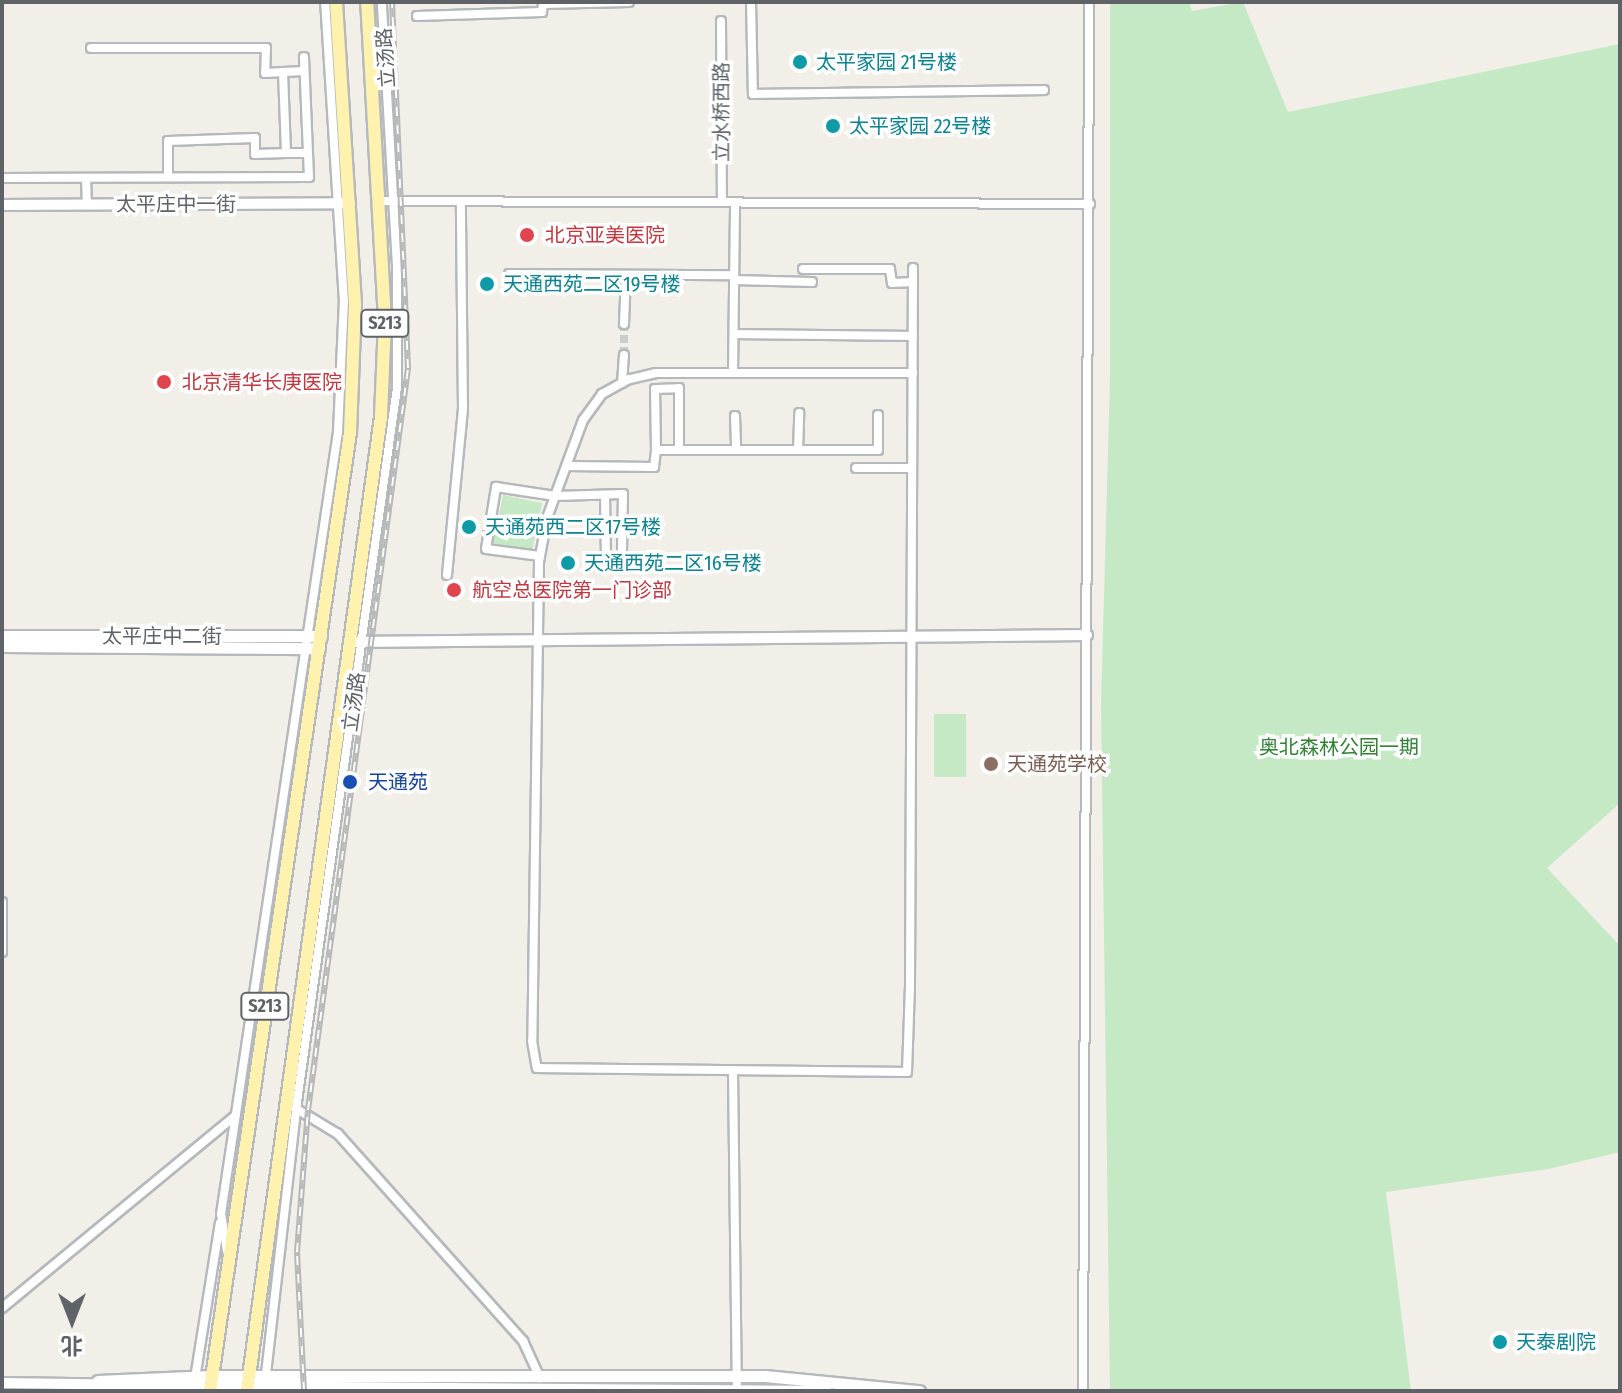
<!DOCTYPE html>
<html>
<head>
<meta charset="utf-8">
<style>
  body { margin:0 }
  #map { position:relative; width:1622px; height:1393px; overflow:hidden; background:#f1efe8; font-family:"Fira Sans Condensed","Noto Sans SC",sans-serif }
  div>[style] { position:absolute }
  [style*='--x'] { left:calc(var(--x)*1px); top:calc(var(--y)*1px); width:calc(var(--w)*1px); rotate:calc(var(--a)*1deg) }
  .green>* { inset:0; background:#c5e8c5; transform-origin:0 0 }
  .minor-tunnel>* { height:8px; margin-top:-4px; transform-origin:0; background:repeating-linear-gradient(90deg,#ccccc8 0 8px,transparent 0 12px) }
  .roads { filter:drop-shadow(2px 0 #b5b8bc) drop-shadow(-2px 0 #b5b8bc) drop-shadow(0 2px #b5b8bc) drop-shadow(0 -2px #b5b8bc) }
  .minor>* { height:8px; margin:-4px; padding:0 4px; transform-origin:4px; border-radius:4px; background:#fff }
  .tertiary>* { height:10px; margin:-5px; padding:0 5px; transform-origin:5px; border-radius:5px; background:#fff }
  .secondary>* { height:11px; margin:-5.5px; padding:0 5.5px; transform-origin:5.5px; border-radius:5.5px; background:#fff }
  .primary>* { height:12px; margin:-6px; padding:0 6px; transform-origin:6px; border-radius:6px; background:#fff2af }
  .rail>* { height:6px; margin-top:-3px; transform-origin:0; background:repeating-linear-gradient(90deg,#fff 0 9px,#b6b7b8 0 18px); box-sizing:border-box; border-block:2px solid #b6b7b8 }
  .dots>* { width:22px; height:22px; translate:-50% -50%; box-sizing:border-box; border:4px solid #fff; border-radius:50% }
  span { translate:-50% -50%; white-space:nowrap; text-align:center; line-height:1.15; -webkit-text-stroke:7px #fff; paint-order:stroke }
  .shield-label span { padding:2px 6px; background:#fff; border:2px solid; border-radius:6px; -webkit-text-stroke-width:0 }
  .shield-label { font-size:18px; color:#5f6368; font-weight:700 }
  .street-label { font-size:20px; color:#5f6368 }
  .culture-label { font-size:20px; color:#0d838f }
  .left { translate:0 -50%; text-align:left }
  .health-label { font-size:20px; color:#be3a42 }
  .park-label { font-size:20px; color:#348238 }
  .education-label { font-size:20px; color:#785e54 }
  .transit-label { font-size:20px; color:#164399 }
  .frame { position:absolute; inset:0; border:4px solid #5f6368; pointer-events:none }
  .north { position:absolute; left:32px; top:1281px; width:80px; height:80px; -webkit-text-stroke:6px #fff; paint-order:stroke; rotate:180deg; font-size:22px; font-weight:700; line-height:32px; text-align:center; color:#5f6368 }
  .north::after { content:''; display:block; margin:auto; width:28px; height:36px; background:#5f6368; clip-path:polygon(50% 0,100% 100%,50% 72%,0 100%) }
</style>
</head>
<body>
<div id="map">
  <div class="green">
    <div style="clip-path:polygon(1110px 2px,1189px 2px,1192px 11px,1243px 2px,1288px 112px,1620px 44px,1620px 803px,1547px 868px,1620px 946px,1620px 1152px,1548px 1169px,1386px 1192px,1411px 1391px,1110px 1391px,1101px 706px,1110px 378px)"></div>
    <div style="left:503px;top:495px;width:40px;height:49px;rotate:12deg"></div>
    <div style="left:934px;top:714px;width:32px;height:63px"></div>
  </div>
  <div class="minor-tunnel">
    <div style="--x:624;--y:355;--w:31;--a:-90"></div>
  </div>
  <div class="roads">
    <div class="minor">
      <div style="--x:751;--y:2;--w:92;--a:88.8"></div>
      <div style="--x:753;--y:94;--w:291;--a:-0.8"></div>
      <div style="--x:417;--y:16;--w:125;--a:-1.8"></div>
      <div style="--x:542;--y:12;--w:8;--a:-83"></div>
      <div style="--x:543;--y:4;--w:86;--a:-1.3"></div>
      <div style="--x:721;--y:21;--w:181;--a:89.7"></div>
      <div style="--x:91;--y:48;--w:175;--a:0"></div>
      <div style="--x:266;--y:48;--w:25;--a:92"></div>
      <div style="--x:265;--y:73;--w:18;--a:-3"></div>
      <div style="--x:286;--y:153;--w:22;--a:0"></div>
      <div style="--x:168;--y:177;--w:36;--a:-90"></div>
      <div style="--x:168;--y:141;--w:87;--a:-2"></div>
      <div style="--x:255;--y:138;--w:16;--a:90"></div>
      <div style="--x:255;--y:154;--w:31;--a:-2"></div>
      <div style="--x:286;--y:153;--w:81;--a:-92.1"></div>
      <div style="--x:283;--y:72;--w:21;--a:-3"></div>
      <div style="--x:2;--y:178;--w:307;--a:-0.2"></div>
      <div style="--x:309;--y:177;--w:120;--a:-92.4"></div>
      <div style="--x:86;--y:178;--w:26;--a:88"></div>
      <div style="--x:380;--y:201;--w:710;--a:0.24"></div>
      <div style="--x:803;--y:269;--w:87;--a:0"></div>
      <div style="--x:890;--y:269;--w:14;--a:82"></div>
      <div style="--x:892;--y:283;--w:21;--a:-3"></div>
      <div style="--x:509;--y:274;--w:225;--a:0.3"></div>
      <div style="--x:734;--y:280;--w:78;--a:1.5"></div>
      <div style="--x:624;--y:324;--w:49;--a:-87.7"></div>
      <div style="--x:734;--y:334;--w:179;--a:0.6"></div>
      <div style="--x:733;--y:373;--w:171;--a:-89.3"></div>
      <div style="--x:913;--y:373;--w:257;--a:180"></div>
      <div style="--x:656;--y:373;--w:28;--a:167"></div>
      <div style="--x:629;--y:379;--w:31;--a:151"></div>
      <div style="--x:602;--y:394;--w:32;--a:126"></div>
      <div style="--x:583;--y:420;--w:104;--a:110.2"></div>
      <div style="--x:547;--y:518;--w:45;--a:100.3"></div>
      <div style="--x:539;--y:562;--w:479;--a:90.8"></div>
      <div style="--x:532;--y:1041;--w:27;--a:80"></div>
      <div style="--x:537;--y:1068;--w:370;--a:0.6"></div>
      <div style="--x:907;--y:1072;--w:86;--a:-88"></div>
      <div style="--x:910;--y:986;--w:718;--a:-89.76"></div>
      <div style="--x:622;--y:383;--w:28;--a:-86"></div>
      <div style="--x:735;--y:416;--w:33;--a:88"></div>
      <div style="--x:656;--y:450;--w:61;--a:-90.9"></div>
      <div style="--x:655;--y:389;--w:24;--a:-2"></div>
      <div style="--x:679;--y:388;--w:61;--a:90"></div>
      <div style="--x:798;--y:450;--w:37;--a:-88"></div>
      <div style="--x:567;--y:466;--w:87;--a:0.7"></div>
      <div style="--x:654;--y:467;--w:17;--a:-83"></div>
      <div style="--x:656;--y:450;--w:222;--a:0"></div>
      <div style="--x:878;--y:450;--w:35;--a:-90"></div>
      <div style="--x:856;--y:468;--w:56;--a:0"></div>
      <div style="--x:605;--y:495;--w:65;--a:89.1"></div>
      <div style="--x:540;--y:556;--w:54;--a:-172.6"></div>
      <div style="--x:486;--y:549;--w:63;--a:-80.8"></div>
      <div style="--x:496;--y:487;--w:60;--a:8.7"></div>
      <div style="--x:555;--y:496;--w:68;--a:-1.7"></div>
      <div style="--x:623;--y:494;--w:60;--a:91"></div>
      <div style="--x:447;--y:575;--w:167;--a:-84.5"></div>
      <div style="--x:463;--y:409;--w:208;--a:-90.6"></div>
      <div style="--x:2;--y:902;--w:50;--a:90"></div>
      <div style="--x:733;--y:1072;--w:316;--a:89.3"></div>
      <div style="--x:295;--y:1108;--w:50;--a:31.2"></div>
      <div style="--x:338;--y:1134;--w:278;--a:48.2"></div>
      <div style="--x:523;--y:1341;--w:41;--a:65.3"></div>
      <div style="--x:227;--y:1251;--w:37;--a:-99"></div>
      <div style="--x:221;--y:1214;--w:791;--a:-81.49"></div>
      <div style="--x:338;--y:432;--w:130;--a:-87.4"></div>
      <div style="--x:344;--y:302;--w:301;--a:-93.6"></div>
      <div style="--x:2;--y:1308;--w:302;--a:-39.5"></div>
      <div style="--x:261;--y:1377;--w:6;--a:-31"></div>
      <div style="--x:266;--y:1374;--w:267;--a:-83.5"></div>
      <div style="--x:296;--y:1109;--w:728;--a:-82.03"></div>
      <div style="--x:397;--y:388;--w:122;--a:-90"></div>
      <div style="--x:397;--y:266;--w:264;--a:-93.3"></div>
      <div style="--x:193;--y:1391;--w:170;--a:-80.9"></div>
      <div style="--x:1083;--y:1391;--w:1389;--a:-89.75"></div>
    </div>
    <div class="tertiary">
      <div style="--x:2;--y:205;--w:348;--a:-0.3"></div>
      <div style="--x:350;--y:642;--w:737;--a:-0.54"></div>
      <div style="--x:98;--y:1381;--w:114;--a:-2.5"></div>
      <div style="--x:2;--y:1383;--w:209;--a:0.8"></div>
    </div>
    <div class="secondary">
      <div style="--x:2;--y:636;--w:319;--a:0"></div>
      <div style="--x:2;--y:646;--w:317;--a:0.4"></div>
      <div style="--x:212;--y:1376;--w:553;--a:0"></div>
      <div style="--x:765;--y:1376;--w:155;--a:5.6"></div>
      <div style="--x:211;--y:1386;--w:615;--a:0.47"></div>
    </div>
    <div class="primary">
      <div style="--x:210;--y:1391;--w:968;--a:-81.69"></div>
      <div style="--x:350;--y:433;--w:129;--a:-87.8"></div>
      <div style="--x:355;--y:304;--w:303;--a:-93.6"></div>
      <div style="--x:247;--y:1391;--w:984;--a:-82.17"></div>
      <div style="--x:381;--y:416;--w:95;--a:-87.6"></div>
      <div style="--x:385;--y:321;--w:320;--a:-93.2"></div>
    </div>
  </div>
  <div class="rail">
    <div style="--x:304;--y:1391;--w:139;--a:-92.9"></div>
    <div style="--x:297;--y:1252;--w:142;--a:-85.6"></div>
    <div style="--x:308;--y:1110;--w:749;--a:-82.32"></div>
    <div style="--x:408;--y:368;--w:366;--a:-92.5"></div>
  </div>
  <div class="dots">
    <div style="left:800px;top:62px;background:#0f9aa8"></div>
    <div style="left:833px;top:126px;background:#0f9aa8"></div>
    <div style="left:527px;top:235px;background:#e0444e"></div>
    <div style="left:487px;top:284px;background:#0f9aa8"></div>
    <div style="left:164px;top:382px;background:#e0444e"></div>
    <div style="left:469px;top:527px;background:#0f9aa8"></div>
    <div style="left:568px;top:563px;background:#0f9aa8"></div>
    <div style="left:454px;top:590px;background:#e0444e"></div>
    <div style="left:991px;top:764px;background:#8d6e63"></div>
    <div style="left:350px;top:782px;background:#1a4fb4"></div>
    <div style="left:1500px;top:1342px;background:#0f9aa8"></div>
  </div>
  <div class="shield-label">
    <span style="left:385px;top:323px">S213</span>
    <span style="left:265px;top:1006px">S213</span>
  </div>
  <div class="street-label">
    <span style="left:386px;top:58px;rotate:-94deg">立汤路</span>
    <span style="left:722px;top:112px;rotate:-90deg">立水桥西路</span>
    <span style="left:176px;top:204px">太平庄中一街</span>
    <span style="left:162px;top:636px">太平庄中二街</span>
    <span style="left:354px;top:702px;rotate:-82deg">立汤路</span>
  </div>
  <div class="culture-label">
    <span class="left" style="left:816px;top:62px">太平家园 21号楼</span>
    <span class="left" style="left:849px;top:126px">太平家园 22号楼</span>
    <span class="left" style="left:503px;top:284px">天通西苑二区19号楼</span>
    <span class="left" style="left:485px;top:527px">天通苑西二区17号楼</span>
    <span class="left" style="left:584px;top:563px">天通西苑二区16号楼</span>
    <span class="left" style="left:1516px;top:1342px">天泰剧院</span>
  </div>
  <div class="health-label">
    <span class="left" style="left:545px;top:235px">北京亚美医院</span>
    <span class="left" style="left:182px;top:382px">北京清华长庚医院</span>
    <span class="left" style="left:472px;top:590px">航空总医院第一门诊部</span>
  </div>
  <div class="park-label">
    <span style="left:1339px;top:747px">奥北森林公园一期</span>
  </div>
  <div class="education-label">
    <span class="left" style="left:1007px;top:764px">天通苑学校</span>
  </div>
  <div class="transit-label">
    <span class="left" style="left:368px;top:782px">天通苑</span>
  </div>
  <div class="frame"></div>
  <div class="north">北</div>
</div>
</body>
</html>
